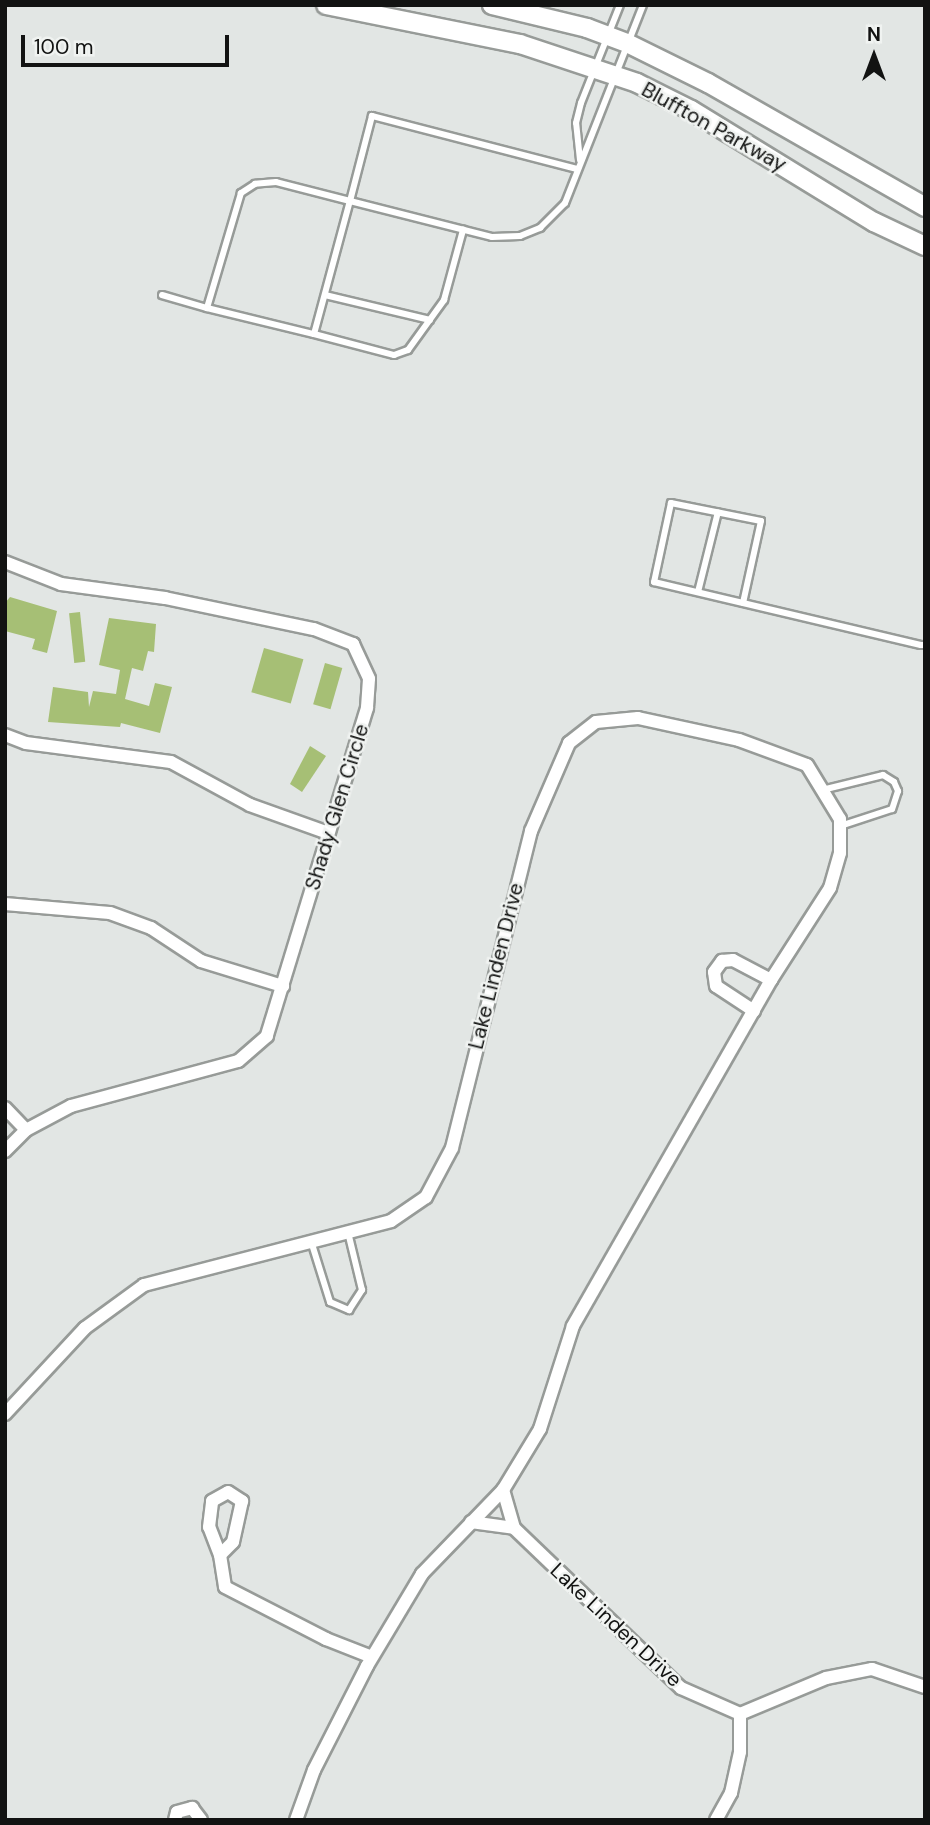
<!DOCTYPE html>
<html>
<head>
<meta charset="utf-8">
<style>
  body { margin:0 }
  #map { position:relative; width:930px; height:1825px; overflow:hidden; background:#e2e6e4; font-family:"DM Sans",sans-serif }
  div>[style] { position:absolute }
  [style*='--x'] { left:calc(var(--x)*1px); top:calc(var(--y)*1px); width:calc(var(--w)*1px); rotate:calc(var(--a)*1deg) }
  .building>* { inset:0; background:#a6bf75; transform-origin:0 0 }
  .roads { filter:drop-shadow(2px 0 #979b98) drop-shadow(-2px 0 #979b98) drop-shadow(0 2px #979b98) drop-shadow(0 -2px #979b98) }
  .service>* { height:6px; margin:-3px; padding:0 3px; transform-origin:3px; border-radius:3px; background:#fff }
  .minor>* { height:12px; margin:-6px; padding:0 6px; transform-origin:6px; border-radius:6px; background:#fff }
  .secondary>* { height:18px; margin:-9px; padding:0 9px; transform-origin:9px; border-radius:9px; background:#fff }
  span { translate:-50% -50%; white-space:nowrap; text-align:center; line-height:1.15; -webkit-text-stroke:5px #f0f3f1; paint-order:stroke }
  .street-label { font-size:21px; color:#121312 }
  .frame { position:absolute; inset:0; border:7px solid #121312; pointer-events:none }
  .north { position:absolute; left:839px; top:21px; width:70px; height:70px; -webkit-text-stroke:5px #f0f3f1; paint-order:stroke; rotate:0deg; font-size:19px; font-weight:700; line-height:28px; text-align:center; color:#121312 }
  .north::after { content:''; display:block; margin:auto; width:24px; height:32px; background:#121312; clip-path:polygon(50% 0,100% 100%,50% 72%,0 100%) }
  .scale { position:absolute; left:21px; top:35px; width:208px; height:32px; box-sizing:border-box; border:4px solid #121312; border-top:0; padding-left:9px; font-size:21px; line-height:24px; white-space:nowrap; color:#121312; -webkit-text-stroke:5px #f0f3f1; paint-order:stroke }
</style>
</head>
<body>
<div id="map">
  <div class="building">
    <div style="clip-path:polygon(10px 597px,57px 611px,47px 653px,32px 649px,35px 639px,5px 631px,5px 603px)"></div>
    <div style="left:80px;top:612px;width:50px;height:11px;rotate:84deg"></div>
    <div style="clip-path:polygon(109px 618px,156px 624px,154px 652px,148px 651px,143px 671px,132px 668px,125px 699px,149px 706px,155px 683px,172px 687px,160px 733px,121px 723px,120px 727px,48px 722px,53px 687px,88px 692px,89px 707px,93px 691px,116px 694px,120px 670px,99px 665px)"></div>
    <div style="left:264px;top:648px;width:41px;height:46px;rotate:16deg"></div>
    <div style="left:325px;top:663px;width:18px;height:43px;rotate:16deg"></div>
    <div style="clip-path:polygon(310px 746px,326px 756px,302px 792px,290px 784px)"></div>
  </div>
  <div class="roads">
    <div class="service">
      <div style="--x:580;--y:160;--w:37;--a:-96"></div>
      <div style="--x:576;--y:123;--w:21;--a:-76"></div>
      <div style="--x:581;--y:103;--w:105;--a:-68.3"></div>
      <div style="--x:577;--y:169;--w:212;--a:-165.5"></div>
      <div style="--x:372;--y:116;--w:88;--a:104.5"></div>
      <div style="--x:350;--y:201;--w:76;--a:-165.6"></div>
      <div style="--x:276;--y:182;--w:21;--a:175"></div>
      <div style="--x:255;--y:184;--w:17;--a:147"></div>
      <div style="--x:241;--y:193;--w:120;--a:106.5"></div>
      <div style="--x:207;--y:308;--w:110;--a:13.7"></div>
      <div style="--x:314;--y:334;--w:138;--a:-74.9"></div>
      <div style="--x:350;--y:201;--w:146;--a:14.2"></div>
      <div style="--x:492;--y:237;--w:28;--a:-2"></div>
      <div style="--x:520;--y:236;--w:22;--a:-22"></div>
      <div style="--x:540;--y:228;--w:35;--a:-45"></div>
      <div style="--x:565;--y:203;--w:213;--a:-68.5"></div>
      <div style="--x:162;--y:295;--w:47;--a:16.1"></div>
      <div style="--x:325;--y:295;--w:108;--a:13.4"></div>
      <div style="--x:314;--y:334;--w:83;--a:14.7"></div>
      <div style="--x:394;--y:355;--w:15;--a:-20"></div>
      <div style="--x:408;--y:350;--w:62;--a:-54.2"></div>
      <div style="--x:444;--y:300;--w:73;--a:-74.8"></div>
      <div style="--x:698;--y:592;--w:82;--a:-76"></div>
      <div style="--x:743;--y:603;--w:84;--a:-77.6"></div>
      <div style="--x:761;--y:521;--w:92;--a:-168.7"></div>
      <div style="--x:671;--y:503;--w:81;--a:102.1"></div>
      <div style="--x:654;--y:582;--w:274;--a:13.3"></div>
      <div style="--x:921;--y:645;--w:4;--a:0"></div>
      <div style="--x:822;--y:790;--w:63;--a:-13.8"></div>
      <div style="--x:883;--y:775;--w:13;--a:32"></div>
      <div style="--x:894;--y:782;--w:10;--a:66"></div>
      <div style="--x:898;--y:791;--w:19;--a:108"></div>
      <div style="--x:892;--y:809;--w:55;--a:161.9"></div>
      <div style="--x:311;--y:1241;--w:64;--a:72.7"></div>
      <div style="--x:330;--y:1302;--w:21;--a:23"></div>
      <div style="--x:349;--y:1310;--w:24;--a:-57"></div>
      <div style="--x:362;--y:1290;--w:60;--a:-103.6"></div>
    </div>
    <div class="minor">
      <div style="--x:5;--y:562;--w:60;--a:21.4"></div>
      <div style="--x:61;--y:584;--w:105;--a:7.7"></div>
      <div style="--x:165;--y:598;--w:152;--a:11.8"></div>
      <div style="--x:314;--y:629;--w:42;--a:21"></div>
      <div style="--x:353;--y:644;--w:38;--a:65"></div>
      <div style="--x:369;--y:679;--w:29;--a:94"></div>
      <div style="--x:367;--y:708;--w:343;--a:107"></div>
      <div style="--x:267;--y:1036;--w:38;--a:139"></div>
      <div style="--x:238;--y:1061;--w:173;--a:164.9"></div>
      <div style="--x:71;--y:1106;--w:51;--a:151.9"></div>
      <div style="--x:26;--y:1130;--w:30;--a:135"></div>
      <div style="--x:5;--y:735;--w:22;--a:21"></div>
      <div style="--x:26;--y:743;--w:146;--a:7.5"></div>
      <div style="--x:171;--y:762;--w:90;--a:28.6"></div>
      <div style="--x:250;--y:805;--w:83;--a:19.7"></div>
      <div style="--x:5;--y:904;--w:105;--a:4.9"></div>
      <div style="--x:110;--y:913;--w:44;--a:20.1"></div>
      <div style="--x:151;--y:928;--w:60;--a:33.4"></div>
      <div style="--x:201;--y:961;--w:86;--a:17"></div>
      <div style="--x:754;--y:1011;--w:45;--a:-146.7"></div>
      <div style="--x:716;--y:986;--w:14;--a:-98"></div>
      <div style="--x:714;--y:972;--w:14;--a:-54"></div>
      <div style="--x:722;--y:961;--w:11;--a:-5"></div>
      <div style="--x:733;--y:960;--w:43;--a:27.8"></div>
      <div style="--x:5;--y:1108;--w:30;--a:46"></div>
      <div style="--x:5;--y:1414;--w:117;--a:-47.1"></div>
      <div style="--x:85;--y:1328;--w:73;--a:-36.1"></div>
      <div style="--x:144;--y:1285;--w:255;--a:-14.5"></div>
      <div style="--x:391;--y:1221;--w:42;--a:-34.4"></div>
      <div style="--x:426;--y:1197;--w:55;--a:-62"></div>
      <div style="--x:452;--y:1148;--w:327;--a:-76"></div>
      <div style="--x:531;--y:831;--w:96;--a:-66.6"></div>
      <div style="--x:569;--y:743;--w:34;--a:-38"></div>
      <div style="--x:596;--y:722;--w:42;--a:-5.4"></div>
      <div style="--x:638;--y:718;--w:103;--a:12.3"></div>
      <div style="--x:739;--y:740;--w:72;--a:20.2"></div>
      <div style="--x:807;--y:765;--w:63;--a:58.6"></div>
      <div style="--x:840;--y:819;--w:34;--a:90"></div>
      <div style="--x:840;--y:853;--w:36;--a:106"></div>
      <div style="--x:830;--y:888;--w:109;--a:122.7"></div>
      <div style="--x:771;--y:980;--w:399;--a:119.8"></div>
      <div style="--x:573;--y:1326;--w:108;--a:107.8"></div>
      <div style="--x:540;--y:1429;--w:71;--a:121.2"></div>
      <div style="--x:503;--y:1490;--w:117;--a:134"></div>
      <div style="--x:422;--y:1574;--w:107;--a:120.9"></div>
      <div style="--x:367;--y:1666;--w:117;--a:117"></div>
      <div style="--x:314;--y:1770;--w:53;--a:109.8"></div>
      <div style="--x:471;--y:1522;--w:43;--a:7.9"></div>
      <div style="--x:514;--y:1528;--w:40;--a:-106"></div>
      <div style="--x:514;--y:1528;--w:231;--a:43.8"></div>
      <div style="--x:681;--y:1688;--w:64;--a:23.8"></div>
      <div style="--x:740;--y:1714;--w:93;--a:-22.7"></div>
      <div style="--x:826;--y:1678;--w:47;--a:-11.1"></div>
      <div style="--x:872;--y:1669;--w:56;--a:18.8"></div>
      <div style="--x:220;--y:1555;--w:30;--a:-111"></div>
      <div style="--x:209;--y:1527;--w:26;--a:-83"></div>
      <div style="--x:212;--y:1501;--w:18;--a:-29"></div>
      <div style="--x:228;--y:1492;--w:17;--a:33"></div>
      <div style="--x:242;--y:1501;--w:42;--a:102.4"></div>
      <div style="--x:233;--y:1542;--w:18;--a:135"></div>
      <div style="--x:220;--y:1555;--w:32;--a:81"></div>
      <div style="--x:225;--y:1587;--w:114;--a:27.2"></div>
      <div style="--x:326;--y:1639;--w:49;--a:21.4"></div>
      <div style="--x:175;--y:1820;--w:8;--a:-76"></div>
      <div style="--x:177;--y:1812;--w:16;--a:-15"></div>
      <div style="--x:192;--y:1808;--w:15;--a:53"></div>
      <div style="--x:716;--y:1820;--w:31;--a:-61"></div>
      <div style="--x:731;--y:1793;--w:42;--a:-77.6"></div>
      <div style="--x:740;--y:1752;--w:38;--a:-90"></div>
    </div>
    <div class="secondary">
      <div style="--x:326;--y:5;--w:198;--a:11.4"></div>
      <div style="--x:520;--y:44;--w:123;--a:18.4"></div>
      <div style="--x:637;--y:83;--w:60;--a:26.6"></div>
      <div style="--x:691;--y:110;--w:215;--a:31.5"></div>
      <div style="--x:874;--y:222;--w:56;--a:25.2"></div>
      <div style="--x:492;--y:5;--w:98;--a:13.6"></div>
      <div style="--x:587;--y:28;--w:43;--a:20.6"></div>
      <div style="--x:627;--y:43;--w:90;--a:26.3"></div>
      <div style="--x:708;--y:83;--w:250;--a:29.7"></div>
    </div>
  </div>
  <div class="street-label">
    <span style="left:714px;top:127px;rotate:29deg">Bluffton Parkway</span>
    <span style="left:337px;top:807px;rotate:-73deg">Shady Glen Circle</span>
    <span style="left:496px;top:966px;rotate:-76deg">Lake Linden Drive</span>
    <span style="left:616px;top:1625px;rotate:43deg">Lake Linden Drive</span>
  </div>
  <div class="frame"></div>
  <div class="north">N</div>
  <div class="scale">100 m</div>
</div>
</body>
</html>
